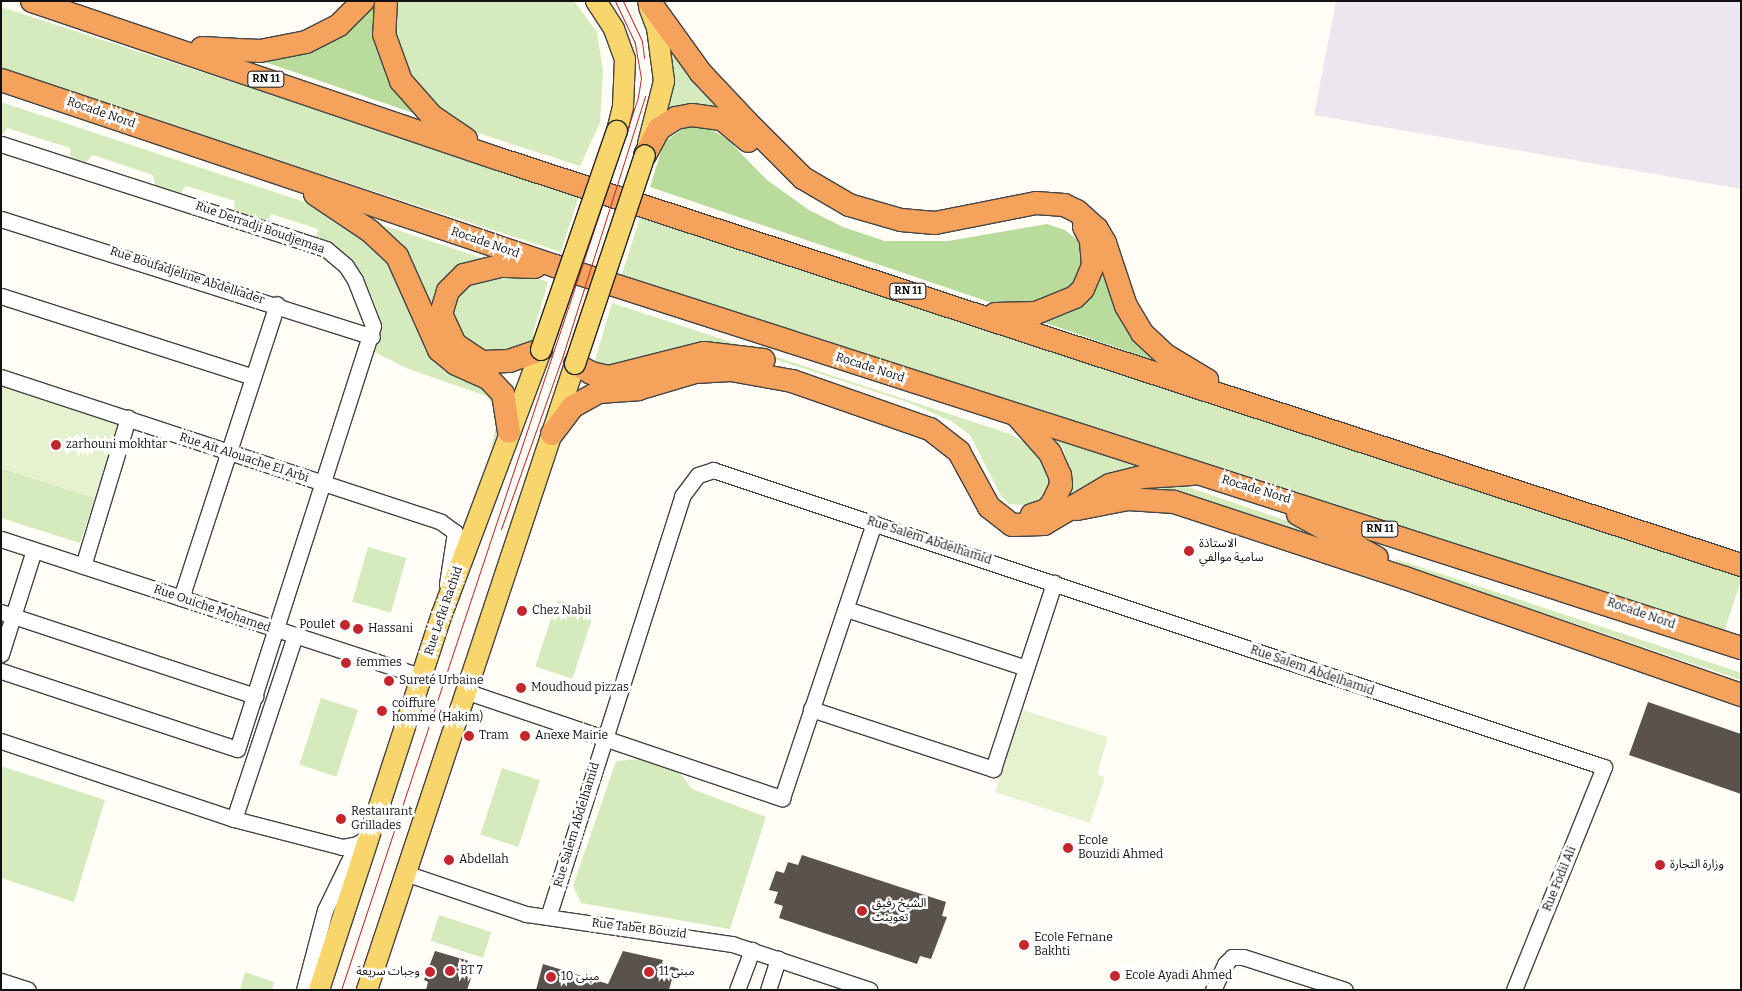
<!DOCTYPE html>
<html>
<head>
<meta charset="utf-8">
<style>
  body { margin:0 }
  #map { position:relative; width:1742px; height:991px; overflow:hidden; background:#fffdf5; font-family:Bitter,"Noto Sans Arabic",serif }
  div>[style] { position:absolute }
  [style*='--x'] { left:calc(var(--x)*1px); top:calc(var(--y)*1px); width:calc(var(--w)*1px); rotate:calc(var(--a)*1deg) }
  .industrial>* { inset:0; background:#eee6ef }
  .green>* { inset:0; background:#d5ebbd; transform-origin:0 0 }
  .forest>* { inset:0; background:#b9dc9c }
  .pitch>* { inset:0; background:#e6f2cf }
  .building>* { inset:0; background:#5a524d }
  .roads { filter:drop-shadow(1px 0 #444) drop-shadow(-1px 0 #444) drop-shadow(0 1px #444) drop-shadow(0 -1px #444) }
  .minor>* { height:15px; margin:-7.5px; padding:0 7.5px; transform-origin:7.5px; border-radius:7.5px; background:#fff }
  .major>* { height:20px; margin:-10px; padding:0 10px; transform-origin:10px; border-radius:10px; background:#f9d66b }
  .highway>* { height:22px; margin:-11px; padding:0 11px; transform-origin:11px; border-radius:11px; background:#f5a25d }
  .tram>* { height:1px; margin:-0.5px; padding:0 0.5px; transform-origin:0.5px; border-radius:0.5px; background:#c4262e }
  .bridges { filter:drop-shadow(1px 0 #222) drop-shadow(-1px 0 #222) drop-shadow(0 1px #222) drop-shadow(0 -1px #222) }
  .major-bridge>* { height:20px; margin:-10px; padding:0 10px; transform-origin:10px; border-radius:10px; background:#f9d66b }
  .dots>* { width:14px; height:14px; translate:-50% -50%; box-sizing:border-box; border:2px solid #fff; border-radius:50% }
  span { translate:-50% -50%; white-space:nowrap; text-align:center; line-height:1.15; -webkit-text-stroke:5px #fff; paint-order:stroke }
  .shield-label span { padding:1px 4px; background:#fff; border:1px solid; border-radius:4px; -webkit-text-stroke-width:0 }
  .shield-label { font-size:11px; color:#111; font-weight:700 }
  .street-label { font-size:12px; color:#111 }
  .poi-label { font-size:12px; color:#111 }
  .left { translate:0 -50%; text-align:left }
  .right { translate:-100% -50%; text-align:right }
  .frame { position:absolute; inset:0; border:2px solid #111; pointer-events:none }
</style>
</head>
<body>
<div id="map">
  <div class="industrial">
    <div style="clip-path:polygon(1336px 1px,1741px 1px,1741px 189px,1314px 115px)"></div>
  </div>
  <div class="green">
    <div style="clip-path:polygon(397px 1px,574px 1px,597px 32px,603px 71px,600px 123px,580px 166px,478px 133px,444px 116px,406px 75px,392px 24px)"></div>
    <div style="left:1px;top:7px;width:608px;height:60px;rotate:18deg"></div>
    <div style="clip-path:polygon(668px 39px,730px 114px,665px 116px,672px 78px)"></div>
    <div style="clip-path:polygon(1px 102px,314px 205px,388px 252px,488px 385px,504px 420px,491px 449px,496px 426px,494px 406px,486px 396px,406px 368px,375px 352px,379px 315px,369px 290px,354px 262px,315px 241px,318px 229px,271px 214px,267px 225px,233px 213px,235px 201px,186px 186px,179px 195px,155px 187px,153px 175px,93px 155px,83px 165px,71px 162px,70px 148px,7px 128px,1px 137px)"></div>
    <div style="left:640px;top:218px;width:1159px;height:60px;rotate:18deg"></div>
    <div style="clip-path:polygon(373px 222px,488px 260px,433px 313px)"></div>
    <div style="clip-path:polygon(474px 275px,537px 278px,548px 282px,533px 333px,537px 343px,513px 354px,476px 352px,449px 324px,462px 283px)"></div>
    <div style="clip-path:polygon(612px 303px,1010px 434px,1039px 451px,1053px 484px,1035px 506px,1009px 504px,1001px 496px,970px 435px,951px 421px,910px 403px,765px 356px,627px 371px,594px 364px)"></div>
    <div style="clip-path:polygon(1053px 438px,1149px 470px,1062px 502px,1070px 471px,1063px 448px)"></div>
    <div style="clip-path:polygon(1px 468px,95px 498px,80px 543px,1px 518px)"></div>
    <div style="clip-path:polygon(1160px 485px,1191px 488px,1331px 536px,1333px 548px,1157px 494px)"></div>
    <div style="left:368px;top:547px;width:40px;height:57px;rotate:16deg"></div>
    <div style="clip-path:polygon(1396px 559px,1739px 672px,1741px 680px,1395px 563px)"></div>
    <div style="left:557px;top:600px;width:39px;height:70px;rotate:18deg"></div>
    <div style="left:321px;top:698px;width:39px;height:70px;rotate:18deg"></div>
    <div style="clip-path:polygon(640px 759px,679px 772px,692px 789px,766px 817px,730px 929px,581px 903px,573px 886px,616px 761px)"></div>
    <div style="clip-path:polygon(1px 766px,105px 800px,74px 902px,1px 878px)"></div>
    <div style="left:502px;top:768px;width:40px;height:70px;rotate:18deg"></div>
    <div style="left:439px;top:915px;width:55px;height:27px;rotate:18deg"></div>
    <div style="clip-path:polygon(245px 972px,274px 982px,272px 990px,240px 990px)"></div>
  </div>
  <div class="forest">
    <div style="clip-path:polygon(372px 1px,381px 1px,419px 115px,250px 57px)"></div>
    <div style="clip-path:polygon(685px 127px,708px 127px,728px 140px,767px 180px,809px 210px,843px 227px,885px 241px,948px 241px,1047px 224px,1065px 230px,1081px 243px,1086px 261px,1082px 276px,1054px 301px,1004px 307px,650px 187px,664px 142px)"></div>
    <div style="clip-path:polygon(1103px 259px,1164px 364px,1040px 321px,1066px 314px,1081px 303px)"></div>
  </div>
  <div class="pitch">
    <div style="clip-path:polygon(1px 386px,118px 423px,95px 498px,1px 468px)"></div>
    <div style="clip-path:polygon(1023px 710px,1108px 737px,1097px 774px,1105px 777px,1090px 823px,995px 792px)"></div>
  </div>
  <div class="building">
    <div style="clip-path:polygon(1648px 702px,1741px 734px,1741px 794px,1629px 755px)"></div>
    <div style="clip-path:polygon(802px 855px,946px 902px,942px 916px,947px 917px,931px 959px,920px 956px,917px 964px,779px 918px,783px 906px,774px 903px,778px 892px,769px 890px,776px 871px,784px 873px,788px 862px,798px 865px)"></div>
    <div style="clip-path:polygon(435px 951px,476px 963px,467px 990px,426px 990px,428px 982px,424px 980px)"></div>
    <div style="clip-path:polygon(623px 951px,663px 960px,662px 963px,679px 969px,676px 980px,672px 979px,669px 990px,536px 990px,543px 964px,608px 984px)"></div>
  </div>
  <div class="roads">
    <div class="minor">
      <div style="--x:1;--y:144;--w:342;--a:17.9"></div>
      <div style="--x:326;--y:249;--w:26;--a:40"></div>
      <div style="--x:346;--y:266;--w:17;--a:57"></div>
      <div style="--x:355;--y:280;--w:49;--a:68.6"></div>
      <div style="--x:373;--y:326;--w:444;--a:107.8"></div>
      <div style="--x:237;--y:749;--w:249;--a:-161.7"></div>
      <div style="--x:1;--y:219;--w:389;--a:17.6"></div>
      <div style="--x:1;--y:296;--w:265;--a:17.8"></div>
      <div style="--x:1;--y:377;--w:463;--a:18.2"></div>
      <div style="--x:441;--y:522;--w:17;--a:36"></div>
      <div style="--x:455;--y:532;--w:53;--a:98.7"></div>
      <div style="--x:1;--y:539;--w:443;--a:18.1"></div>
      <div style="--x:83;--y:566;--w:155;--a:-73.1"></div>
      <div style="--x:181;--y:598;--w:309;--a:-71.9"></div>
      <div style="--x:846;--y:609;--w:189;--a:18.1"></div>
      <div style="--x:1;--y:612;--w:268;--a:18.3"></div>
      <div style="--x:1;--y:654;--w:109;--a:-72.4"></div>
      <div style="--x:465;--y:691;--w:335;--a:18.7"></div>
      <div style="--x:782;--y:798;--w:290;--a:-71.5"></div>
      <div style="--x:811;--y:709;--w:192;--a:18.2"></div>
      <div style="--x:993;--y:769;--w:196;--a:-71.8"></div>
      <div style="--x:1;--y:741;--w:246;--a:18.5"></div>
      <div style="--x:234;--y:819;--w:112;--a:14.5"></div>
      <div style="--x:342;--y:847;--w:15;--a:-11"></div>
      <div style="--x:357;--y:844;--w:17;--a:-33"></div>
      <div style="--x:234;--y:819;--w:193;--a:-71.6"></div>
      <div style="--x:408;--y:874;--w:125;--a:18.7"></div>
      <div style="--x:526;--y:914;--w:208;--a:8.3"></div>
      <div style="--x:732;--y:944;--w:145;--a:18.4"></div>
      <div style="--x:548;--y:917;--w:442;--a:-72.3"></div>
      <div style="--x:682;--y:496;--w:26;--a:-53"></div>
      <div style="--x:698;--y:475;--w:16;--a:-18"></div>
      <div style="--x:713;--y:470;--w:939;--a:18.43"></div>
      <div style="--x:1604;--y:767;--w:240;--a:112"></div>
      <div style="--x:1;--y:981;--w:28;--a:18"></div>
      <div style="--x:304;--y:990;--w:83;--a:-75.3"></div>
      <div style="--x:325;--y:910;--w:73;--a:-64.1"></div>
      <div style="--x:737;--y:990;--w:43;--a:-69.4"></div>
      <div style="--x:768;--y:990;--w:33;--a:-72"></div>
      <div style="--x:1213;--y:990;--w:29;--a:-65"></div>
      <div style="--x:1225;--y:964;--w:10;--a:-45"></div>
      <div style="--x:1232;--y:957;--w:11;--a:0"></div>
      <div style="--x:1243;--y:957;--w:107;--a:17.9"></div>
    </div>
    <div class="major">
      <div style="--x:596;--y:1;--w:33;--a:57"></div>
      <div style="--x:614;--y:29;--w:32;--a:70"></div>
      <div style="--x:625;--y:59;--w:48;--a:92.4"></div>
      <div style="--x:623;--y:107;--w:25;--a:104"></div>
      <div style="--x:648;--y:144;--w:65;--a:-75.7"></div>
      <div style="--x:664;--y:81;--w:53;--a:-97.5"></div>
      <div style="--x:657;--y:28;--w:22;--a:-111"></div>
      <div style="--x:319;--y:990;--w:396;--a:-71.9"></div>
      <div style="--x:442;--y:614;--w:282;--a:-69.4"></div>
      <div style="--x:367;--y:990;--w:660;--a:-71.62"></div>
    </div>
    <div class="highway">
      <div style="--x:32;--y:1;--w:493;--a:18.7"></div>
      <div style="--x:499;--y:159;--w:1307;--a:18.1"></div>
      <div style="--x:386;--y:1;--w:33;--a:93"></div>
      <div style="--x:384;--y:34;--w:50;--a:70.1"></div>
      <div style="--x:401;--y:81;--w:47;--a:48.5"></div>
      <div style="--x:432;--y:116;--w:41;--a:34.1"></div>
      <div style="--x:649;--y:1;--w:89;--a:54.2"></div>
      <div style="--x:701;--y:73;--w:67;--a:46.8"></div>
      <div style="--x:747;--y:122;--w:79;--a:45"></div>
      <div style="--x:803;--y:178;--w:53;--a:30.4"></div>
      <div style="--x:849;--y:205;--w:54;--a:16.1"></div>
      <div style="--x:901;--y:220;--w:34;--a:5"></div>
      <div style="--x:935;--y:223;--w:103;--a:-11.2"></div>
      <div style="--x:1036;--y:203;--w:28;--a:4"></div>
      <div style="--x:1064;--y:205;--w:14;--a:25"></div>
      <div style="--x:1077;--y:211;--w:27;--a:42"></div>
      <div style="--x:1097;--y:229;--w:16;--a:60"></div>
      <div style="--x:1105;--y:243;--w:66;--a:71.6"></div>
      <div style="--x:1126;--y:306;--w:31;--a:59"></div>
      <div style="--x:1142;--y:333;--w:34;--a:43"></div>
      <div style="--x:1167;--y:356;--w:47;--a:31"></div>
      <div style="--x:202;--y:48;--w:58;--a:3"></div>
      <div style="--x:260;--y:51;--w:47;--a:-11.1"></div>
      <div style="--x:306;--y:42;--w:37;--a:-27"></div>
      <div style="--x:339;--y:25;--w:34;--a:-45"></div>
      <div style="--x:1;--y:80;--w:584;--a:18.56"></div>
      <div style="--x:555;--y:266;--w:1246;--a:17.85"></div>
      <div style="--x:645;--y:155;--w:30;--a:-62"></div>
      <div style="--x:659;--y:129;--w:20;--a:-33"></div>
      <div style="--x:676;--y:118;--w:16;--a:-11"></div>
      <div style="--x:692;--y:115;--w:30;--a:8"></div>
      <div style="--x:722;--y:119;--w:34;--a:40"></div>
      <div style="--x:315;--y:194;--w:66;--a:33.9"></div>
      <div style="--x:370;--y:231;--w:37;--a:43"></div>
      <div style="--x:397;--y:256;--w:103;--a:65.9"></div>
      <div style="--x:439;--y:350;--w:22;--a:39"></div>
      <div style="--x:456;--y:364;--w:36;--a:24"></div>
      <div style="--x:489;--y:379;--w:21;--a:47"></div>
      <div style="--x:503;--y:394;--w:38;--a:81"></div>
      <div style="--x:535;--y:267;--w:35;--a:-178"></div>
      <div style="--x:500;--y:266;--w:37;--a:166"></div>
      <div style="--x:464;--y:275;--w:23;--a:135"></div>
      <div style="--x:448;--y:291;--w:24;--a:107"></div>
      <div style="--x:441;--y:314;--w:33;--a:65"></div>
      <div style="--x:455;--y:344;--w:32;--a:34"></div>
      <div style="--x:482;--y:362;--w:27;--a:-2"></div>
      <div style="--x:509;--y:361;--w:34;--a:-19"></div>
      <div style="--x:995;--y:314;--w:41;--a:-1.4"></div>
      <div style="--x:1036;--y:313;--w:42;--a:-22.3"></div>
      <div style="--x:1075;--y:297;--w:11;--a:-45"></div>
      <div style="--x:1083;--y:289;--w:26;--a:-67"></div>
      <div style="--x:1093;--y:265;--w:25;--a:-95"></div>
      <div style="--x:1091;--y:240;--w:15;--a:-118"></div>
      <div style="--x:575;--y:364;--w:18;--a:29"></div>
      <div style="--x:591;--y:373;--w:18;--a:13"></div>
      <div style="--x:609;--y:377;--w:98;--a:-14.2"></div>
      <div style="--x:704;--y:353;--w:60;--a:6.7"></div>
      <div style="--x:1018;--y:417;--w:48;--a:48.4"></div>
      <div style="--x:1050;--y:453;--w:24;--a:66"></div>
      <div style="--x:1060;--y:475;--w:10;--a:84"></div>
      <div style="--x:1061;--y:485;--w:19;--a:115"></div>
      <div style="--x:1053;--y:502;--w:10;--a:127"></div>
      <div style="--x:1047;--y:510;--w:16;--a:162"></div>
      <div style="--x:552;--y:434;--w:34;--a:-53"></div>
      <div style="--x:572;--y:407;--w:31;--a:-29"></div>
      <div style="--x:599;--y:392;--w:39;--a:-4"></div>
      <div style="--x:638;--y:389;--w:59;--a:-16.6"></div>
      <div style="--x:695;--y:372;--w:36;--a:-3"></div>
      <div style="--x:731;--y:370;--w:62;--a:10.2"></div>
      <div style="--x:792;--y:381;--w:146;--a:19.2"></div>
      <div style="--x:930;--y:429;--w:37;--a:38"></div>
      <div style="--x:959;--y:452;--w:63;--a:61.4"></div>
      <div style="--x:989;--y:507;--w:29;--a:38"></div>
      <div style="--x:1012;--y:525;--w:32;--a:-2"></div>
      <div style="--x:1044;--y:524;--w:77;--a:-30.6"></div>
      <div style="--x:1110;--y:485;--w:34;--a:-14"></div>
      <div style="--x:1143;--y:477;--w:49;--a:-3.5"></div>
      <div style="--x:1077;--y:509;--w:52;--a:-11.1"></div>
      <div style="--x:1128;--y:499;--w:46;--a:3.7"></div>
      <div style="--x:1174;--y:502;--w:243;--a:18.2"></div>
      <div style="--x:1405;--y:578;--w:356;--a:19.2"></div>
      <div style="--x:1298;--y:514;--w:90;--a:29.1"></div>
    </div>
  </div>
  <div class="tram">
    <div style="--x:623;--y:1;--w:44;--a:64.6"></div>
    <div style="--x:642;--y:41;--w:17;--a:83"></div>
    <div style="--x:501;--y:529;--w:182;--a:-70.4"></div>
    <div style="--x:562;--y:358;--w:275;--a:-72.4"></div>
    <div style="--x:341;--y:990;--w:941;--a:-71.6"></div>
    <div style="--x:638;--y:97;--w:19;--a:-81"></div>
    <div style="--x:641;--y:78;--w:36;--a:-100"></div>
    <div style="--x:635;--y:43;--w:47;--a:-115.5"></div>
  </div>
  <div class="bridges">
    <div class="major-bridge">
      <div style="--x:541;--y:350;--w:232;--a:-70.9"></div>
      <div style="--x:575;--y:364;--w:220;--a:-71.5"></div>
    </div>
  </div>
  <div class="dots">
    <div style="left:56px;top:445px;background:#c4262e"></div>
    <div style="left:1189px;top:551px;background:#c4262e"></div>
    <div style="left:522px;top:611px;background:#c4262e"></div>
    <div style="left:345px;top:625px;background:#c4262e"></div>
    <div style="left:358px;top:629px;background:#c4262e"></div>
    <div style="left:346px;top:663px;background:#c4262e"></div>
    <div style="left:389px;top:681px;background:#c4262e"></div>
    <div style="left:521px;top:688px;background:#c4262e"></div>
    <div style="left:382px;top:711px;background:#c4262e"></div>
    <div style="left:469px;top:736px;background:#c4262e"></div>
    <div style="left:525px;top:736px;background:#c4262e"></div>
    <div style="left:341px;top:819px;background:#c4262e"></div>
    <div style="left:1068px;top:848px;background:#c4262e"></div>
    <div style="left:449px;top:860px;background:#c4262e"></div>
    <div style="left:1660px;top:865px;background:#c4262e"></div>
    <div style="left:862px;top:911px;background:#c4262e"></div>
    <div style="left:1024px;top:945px;background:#c4262e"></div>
    <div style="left:450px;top:971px;background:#c4262e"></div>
    <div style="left:430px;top:972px;background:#c4262e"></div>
    <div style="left:649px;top:972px;background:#c4262e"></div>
    <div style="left:1115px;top:976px;background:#c4262e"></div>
    <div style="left:551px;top:977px;background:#c4262e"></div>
  </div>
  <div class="shield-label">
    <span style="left:266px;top:79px">RN 11</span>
    <span style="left:908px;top:291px">RN 11</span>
    <span style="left:1380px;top:529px">RN 11</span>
  </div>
  <div class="street-label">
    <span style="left:101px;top:113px;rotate:19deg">Rocade Nord</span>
    <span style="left:260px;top:228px;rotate:19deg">Rue Derradji Boudjemaa</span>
    <span style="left:485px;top:243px;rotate:19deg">Rocade Nord</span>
    <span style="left:187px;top:276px;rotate:18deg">Rue Boufadjeline Abdelkader</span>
    <span style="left:870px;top:368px;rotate:18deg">Rocade Nord</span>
    <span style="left:244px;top:458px;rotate:18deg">Rue Ait Alouache El Arbi</span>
    <span style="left:1256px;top:490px;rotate:17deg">Rocade Nord</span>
    <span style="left:929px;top:541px;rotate:18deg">Rue Salem Abdelhamid</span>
    <span style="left:212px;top:609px;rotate:19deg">Rue Ouiche Mohamed</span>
    <span style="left:444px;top:611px;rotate:-71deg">Rue Lefki Rachid</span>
    <span style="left:1641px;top:614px;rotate:19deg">Rocade Nord</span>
    <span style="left:1312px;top:671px;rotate:19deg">Rue Salem Abdelhamid</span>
    <span style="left:577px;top:825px;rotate:-73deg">Rue Salem Abdelhamid</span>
    <span style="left:1560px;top:879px;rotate:-68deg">Rue Fodil Ali</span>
    <span style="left:639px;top:929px;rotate:7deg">Rue Tabet Bouzid</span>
  </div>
  <div class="poi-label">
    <span class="left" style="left:66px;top:445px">zarhouni mokhtar</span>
    <span class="left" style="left:1199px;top:551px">الاستاذة<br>سامية موالفي</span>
    <span class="left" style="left:532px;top:611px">Chez Nabil</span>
    <span class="right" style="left:335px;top:625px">Poulet</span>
    <span class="left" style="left:368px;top:629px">Hassani</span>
    <span class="left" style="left:356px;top:663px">femmes</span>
    <span class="left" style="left:399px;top:681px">Sureté Urbaine</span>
    <span class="left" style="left:531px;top:688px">Moudhoud pizzas</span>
    <span class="left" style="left:392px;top:711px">coiffure<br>homme (Hakim)</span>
    <span class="left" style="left:479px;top:736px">Tram</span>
    <span class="left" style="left:535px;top:736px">Anexe Mairie</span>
    <span class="left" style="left:351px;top:819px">Restaurant<br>Grillades</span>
    <span class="left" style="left:1078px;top:848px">Ecole<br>Bouzidi Ahmed</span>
    <span class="left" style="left:459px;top:860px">Abdellah</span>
    <span class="left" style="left:1670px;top:865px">وزارة التجارة</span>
    <span class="left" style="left:872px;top:911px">الشيخ رفيق<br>تعوينت</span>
    <span class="left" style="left:1034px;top:945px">Ecole Fernane<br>Bakhti</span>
    <span class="left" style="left:460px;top:971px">BT 7</span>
    <span class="right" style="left:420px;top:972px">وجبات سريعة</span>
    <span class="left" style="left:659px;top:972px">مبنى 11</span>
    <span class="left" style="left:1125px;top:976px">Ecole Ayadi Ahmed</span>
    <span class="left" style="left:561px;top:977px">مبنى 10</span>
  </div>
  <div class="frame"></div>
</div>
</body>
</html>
